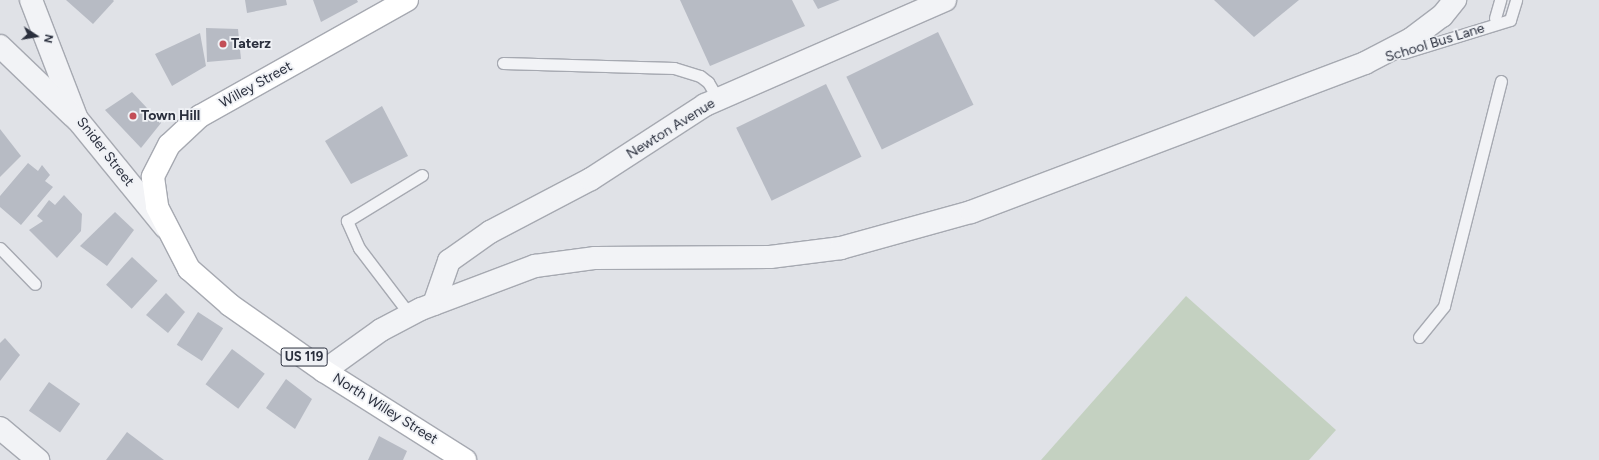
<!DOCTYPE html>
<html>
<head>
<meta charset="utf-8">
<style>
  body { margin:0 }
  #map { position:relative; width:1599px; height:460px; overflow:hidden; background:#e0e2e7; font-family:Figtree,sans-serif }
  div>[style] { position:absolute }
  [style*='--x'] { left:calc(var(--x)*1px); top:calc(var(--y)*1px); width:calc(var(--w)*1px); rotate:calc(var(--a)*1deg) }
  .green>* { inset:0; background:#c4d1c1 }
  .building>* { inset:0; background:#b7bbc4; transform-origin:0 0 }
  .roads { filter:drop-shadow(1px 0 #a6a9b1) drop-shadow(-1px 0 #a6a9b1) drop-shadow(0 1px #a6a9b1) drop-shadow(0 -1px #a6a9b1) }
  .lane>* { height:11px; margin:-5.5px; padding:0 5.5px; transform-origin:5.5px; border-radius:5.5px; background:#f2f3f6 }
  .street>* { height:22px; margin:-11px; padding:0 11px; transform-origin:11px; border-radius:11px; background:#f2f3f6 }
  .primary>* { height:22px; margin:-11px; padding:0 11px; transform-origin:11px; border-radius:11px; background:#fff }
  .dots>* { width:11px; height:11px; translate:-50% -50%; box-sizing:border-box; border:2px solid #eff1f5; border-radius:50% }
  span { translate:-50% -50%; white-space:nowrap; text-align:center; line-height:1.15; -webkit-text-stroke:3.5px #eff1f5; paint-order:stroke }
  .shield-label span { padding:1px 3px; background:#eff1f5; border:1px solid; border-radius:3px; -webkit-text-stroke-width:0 }
  .shield-label { font-size:13px; color:#2a2f3d; font-weight:700 }
  .street-label { font-size:14px; color:#2a2f3d }
  .poi-label { font-size:14px; color:#2a2f3d; font-weight:700 }
  .left { translate:0 -50%; text-align:left }
  .north { position:absolute; left:16px; top:16px; width:40px; height:40px; -webkit-text-stroke:3px #eff1f5; paint-order:stroke; rotate:102deg; font-size:11px; font-weight:700; line-height:16px; text-align:center; color:#2a2f3d }
  .north::after { content:''; display:block; margin:auto; width:14px; height:18px; background:#2a2f3d; clip-path:polygon(50% 0,100% 100%,50% 72%,0 100%) }
</style>
</head>
<body>
<div id="map">
  <div class="green">
    <div style="clip-path:polygon(1186px 296px,1336px 430px,1309px 460px,1041px 460px)"></div>
  </div>
  <div class="building">
    <div style="clip-path:polygon(66px 0,113px 0,114px 1px,93px 24px)"></div>
    <div style="clip-path:polygon(245px 0,286px 0,287px 5px,247px 13px)"></div>
    <div style="clip-path:polygon(313px 0,357px 0,358px 2px,321px 22px)"></div>
    <div style="clip-path:polygon(680px 0,792px 0,805px 26px,710px 66px)"></div>
    <div style="clip-path:polygon(813px 0,840px 0,818px 9px)"></div>
    <div style="clip-path:polygon(1214px 0,1299px 0,1254px 37px)"></div>
    <div style="clip-path:polygon(206px 28px,238px 29px,241px 59px,207px 62px)"></div>
    <div style="left:938px;top:32px;width:81px;height:102px;rotate:64deg"></div>
    <div style="clip-path:polygon(200px 33px,206px 66px,172px 86px,155px 54px)"></div>
    <div style="left:826px;top:84px;width:81px;height:100px;rotate:64deg"></div>
    <div style="clip-path:polygon(132px 92px,161px 123px,141px 148px,105px 110px)"></div>
    <div style="clip-path:polygon(382px 106px,408px 156px,351px 184px,325px 141px)"></div>
    <div style="clip-path:polygon(0 129px,21px 156px,0 177px)"></div>
    <div style="clip-path:polygon(28px 163px,38px 171px,42px 165px,50px 175px,45px 181px,53px 187px,21px 225px,0 207px,0 196px)"></div>
    <div style="clip-path:polygon(64px 195px,82px 214px,81px 231px,57px 258px,29px 230px,43px 221px,37px 216px,49px 200px,55px 205px)"></div>
    <div style="clip-path:polygon(115px 212px,134px 230px,107px 266px,80px 246px)"></div>
    <div style="left:132px;top:257px;width:35px;height:38px;rotate:43deg"></div>
    <div style="clip-path:polygon(166px 293px,185px 312px,168px 333px,146px 315px)"></div>
    <div style="left:198px;top:312px;width:30px;height:39px;rotate:33deg"></div>
    <div style="clip-path:polygon(5px 338px,20px 355px,0 381px,0 343px)"></div>
    <div style="left:232px;top:349px;width:41px;height:44px;rotate:37deg"></div>
    <div style="clip-path:polygon(286px 379px,312px 399px,295px 429px,266px 408px)"></div>
    <div style="left:49px;top:382px;width:38px;height:35px;rotate:35deg"></div>
    <div style="clip-path:polygon(127px 432px,164px 460px,106px 460px)"></div>
    <div style="clip-path:polygon(379px 436px,407px 451px,403px 460px,368px 460px)"></div>
  </div>
  <div class="roads">
    <div class="lane">
      <div style="--x:1495;--y:18;--w:19;--a:-74"></div>
      <div style="--x:1403;--y:53;--w:112;--a:-17.1"></div>
      <div style="--x:1510;--y:20;--w:21;--a:-73"></div>
      <div style="--x:503;--y:63;--w:171;--a:1.7"></div>
      <div style="--x:674;--y:68;--w:27;--a:17"></div>
      <div style="--x:700;--y:76;--w:10;--a:37"></div>
      <div style="--x:708;--y:82;--w:20;--a:60"></div>
      <div style="--x:0;--y:248;--w:50;--a:45.8"></div>
      <div style="--x:410;--y:315;--w:84;--a:-127.3"></div>
      <div style="--x:359;--y:248;--w:30;--a:-114"></div>
      <div style="--x:347;--y:221;--w:88;--a:-31.5"></div>
      <div style="--x:1419;--y:337;--w:40;--a:-51"></div>
      <div style="--x:1444;--y:306;--w:232;--a:-75.8"></div>
    </div>
    <div class="street">
      <div style="--x:31;--y:0;--w:128;--a:68.9"></div>
      <div style="--x:77;--y:119;--w:139;--a:50.8"></div>
      <div style="--x:0;--y:46;--w:101;--a:43.8"></div>
      <div style="--x:434;--y:304;--w:46;--a:-70.8"></div>
      <div style="--x:449;--y:261;--w:50;--a:-35.3"></div>
      <div style="--x:490;--y:232;--w:114;--a:-27.7"></div>
      <div style="--x:591;--y:179;--w:136;--a:-33"></div>
      <div style="--x:705;--y:105;--w:262;--a:-23.6"></div>
      <div style="--x:324;--y:371;--w:70;--a:-35.7"></div>
      <div style="--x:381;--y:330;--w:45;--a:-27.7"></div>
      <div style="--x:421;--y:309;--w:122;--a:-20.7"></div>
      <div style="--x:535;--y:266;--w:61;--a:-7.6"></div>
      <div style="--x:595;--y:258;--w:175;--a:-0.3"></div>
      <div style="--x:770;--y:257;--w:72;--a:-7.2"></div>
      <div style="--x:841;--y:248;--w:135;--a:-15.5"></div>
      <div style="--x:971;--y:212;--w:421;--a:-20.7"></div>
      <div style="--x:1365;--y:63;--w:52;--a:-27.6"></div>
      <div style="--x:1411;--y:39;--w:39;--a:-37"></div>
      <div style="--x:1442;--y:16;--w:21;--a:-51"></div>
      <div style="--x:0;--y:428;--w:50;--a:40.1"></div>
    </div>
    <div class="primary">
      <div style="--x:407;--y:0;--w:237;--a:150.7"></div>
      <div style="--x:200;--y:116;--w:42;--a:136.9"></div>
      <div style="--x:169;--y:145;--w:36;--a:117"></div>
      <div style="--x:153;--y:177;--w:30;--a:82"></div>
      <div style="--x:157;--y:207;--w:70;--a:62.7"></div>
      <div style="--x:189;--y:269;--w:55;--a:41.3"></div>
      <div style="--x:230;--y:305;--w:115;--a:35.1"></div>
      <div style="--x:324;--y:371;--w:167;--a:32.3"></div>
    </div>
  </div>
  <div class="dots">
    <div style="left:223px;top:44px;background:#c34e57"></div>
    <div style="left:133px;top:116px;background:#c34e57"></div>
  </div>
  <div class="shield-label">
    <span style="left:304px;top:357px">US 119</span>
  </div>
  <div class="street-label">
    <span style="left:1435px;top:43px;rotate:-17deg">School Bus Lane</span>
    <span style="left:256px;top:85px;rotate:-29deg">Willey Street</span>
    <span style="left:671px;top:129px;rotate:-32deg">Newton Avenue</span>
    <span style="left:105px;top:152px;rotate:52deg">Snider Street</span>
    <span style="left:385px;top:409px;rotate:32deg">North Willey Street</span>
  </div>
  <div class="poi-label">
    <span class="left" style="left:231px;top:44px">Taterz</span>
    <span class="left" style="left:141px;top:116px">Town Hill</span>
  </div>
  <div class="north">N</div>
</div>
</body>
</html>
